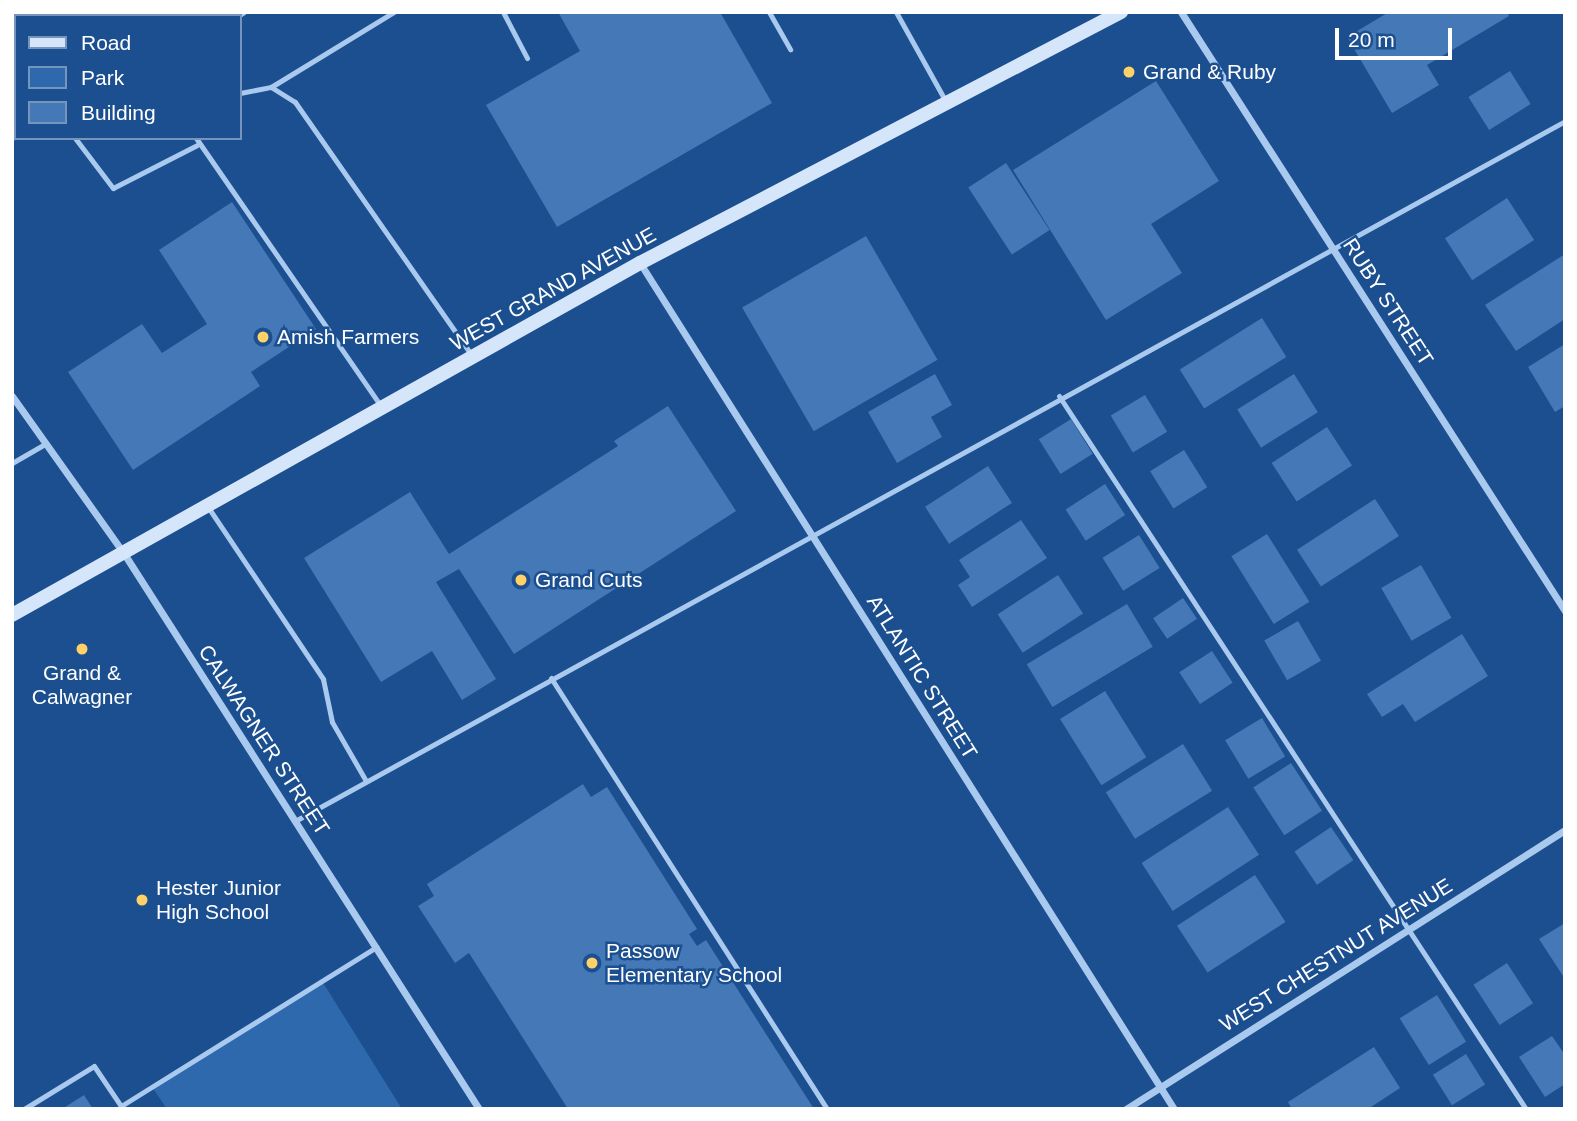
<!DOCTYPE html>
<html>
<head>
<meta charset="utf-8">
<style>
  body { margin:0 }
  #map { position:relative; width:1577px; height:1121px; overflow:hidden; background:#1b4f8f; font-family:Arial,sans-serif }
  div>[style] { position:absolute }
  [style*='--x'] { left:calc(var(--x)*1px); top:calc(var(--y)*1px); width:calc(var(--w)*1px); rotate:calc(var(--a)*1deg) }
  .green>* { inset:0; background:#2e69ad }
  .building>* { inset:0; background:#4478b7; transform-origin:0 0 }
  .lane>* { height:5px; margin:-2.5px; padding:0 2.5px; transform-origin:2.5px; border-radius:2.5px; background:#a9c9ee }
  .street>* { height:7px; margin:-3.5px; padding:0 3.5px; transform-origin:3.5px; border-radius:3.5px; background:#a9c9ee }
  .secondary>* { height:14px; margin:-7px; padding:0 7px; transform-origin:7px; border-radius:7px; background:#d6e6fa }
  .dots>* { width:19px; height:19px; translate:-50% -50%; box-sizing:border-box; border:4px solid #1b4f8f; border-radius:50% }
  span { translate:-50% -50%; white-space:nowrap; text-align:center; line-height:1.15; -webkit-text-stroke:5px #1b4f8f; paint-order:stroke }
  .poi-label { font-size:21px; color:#fff }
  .left { translate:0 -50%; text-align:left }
  .street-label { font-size:21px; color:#fff }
  .frame { position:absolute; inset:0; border:14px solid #fff; pointer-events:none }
  .legend { position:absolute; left:14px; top:14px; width:228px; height:126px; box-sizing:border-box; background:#1b4f8f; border:2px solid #7695bc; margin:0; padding:9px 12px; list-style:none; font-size:21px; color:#fff }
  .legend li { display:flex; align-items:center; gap:14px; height:35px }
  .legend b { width:35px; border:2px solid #7695bc }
  .scale { position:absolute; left:1335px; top:28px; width:117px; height:32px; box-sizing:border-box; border:4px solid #fff; border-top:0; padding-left:9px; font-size:21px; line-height:24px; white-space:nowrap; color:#fff; -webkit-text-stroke:5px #1b4f8f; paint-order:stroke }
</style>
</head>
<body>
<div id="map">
  <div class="green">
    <div style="clip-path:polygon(322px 981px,402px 1109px,167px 1109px,152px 1087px)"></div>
  </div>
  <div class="building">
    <div style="clip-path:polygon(109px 12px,146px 12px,148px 16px,103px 16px)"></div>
    <div style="clip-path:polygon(558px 12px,720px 12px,772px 103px,557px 227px,486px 105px,580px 51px)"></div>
    <div style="clip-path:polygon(1389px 12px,1507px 12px,1509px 16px,1427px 65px,1439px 85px,1392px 113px,1347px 37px)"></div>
    <div style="left:1510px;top:71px;width:39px;height:49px;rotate:58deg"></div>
    <div style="clip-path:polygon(1156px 81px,1219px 181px,1151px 224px,1182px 273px,1106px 320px,1013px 170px)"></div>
    <div style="left:1006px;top:163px;width:80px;height:45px;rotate:57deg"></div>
    <div style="left:1507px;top:198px;width:50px;height:74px;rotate:57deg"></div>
    <div style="clip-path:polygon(232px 202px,316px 329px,251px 372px,260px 386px,133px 470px,68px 372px,142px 324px,162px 353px,207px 324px,159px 250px)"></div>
    <div style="left:866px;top:236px;width:143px;height:143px;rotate:60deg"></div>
    <div style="clip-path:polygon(1565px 254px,1565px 319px,1516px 351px,1485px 305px)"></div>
    <div style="left:1262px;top:318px;width:46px;height:97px;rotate:58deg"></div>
    <div style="clip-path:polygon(1565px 344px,1565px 406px,1555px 412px,1528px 367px)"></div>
    <div style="clip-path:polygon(935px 374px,952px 405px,931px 417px,942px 437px,897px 463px,868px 412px)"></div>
    <div style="left:1294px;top:374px;width:45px;height:67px;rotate:58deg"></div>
    <div style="left:1145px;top:395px;width:43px;height:40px;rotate:59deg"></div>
    <div style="clip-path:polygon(668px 406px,736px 511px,514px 654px,459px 569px,436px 582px,496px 679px,462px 700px,432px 651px,381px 682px,304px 558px,410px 492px,449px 554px,618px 446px,614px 441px)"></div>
    <div style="left:1071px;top:419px;width:41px;height:38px;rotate:58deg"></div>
    <div style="left:1327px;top:427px;width:46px;height:66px;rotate:57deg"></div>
    <div style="left:1184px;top:450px;width:44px;height:40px;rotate:58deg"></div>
    <div style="left:988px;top:466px;width:44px;height:75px;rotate:57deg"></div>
    <div style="left:1105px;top:484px;width:37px;height:47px;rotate:57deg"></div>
    <div style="left:1375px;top:499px;width:44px;height:93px;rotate:57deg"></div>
    <div style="clip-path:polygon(1021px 520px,1047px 558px,972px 607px,958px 585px,970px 577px,959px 560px)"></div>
    <div style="left:1267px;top:534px;width:80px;height:42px;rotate:58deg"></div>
    <div style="left:1139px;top:535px;width:39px;height:43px;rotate:58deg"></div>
    <div style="left:1421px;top:565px;width:61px;height:46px;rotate:60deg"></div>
    <div style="left:1058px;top:575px;width:46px;height:72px;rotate:57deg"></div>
    <div style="left:1183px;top:598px;width:25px;height:36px;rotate:56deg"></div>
    <div style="left:1127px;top:604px;width:50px;height:117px;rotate:59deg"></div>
    <div style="left:1298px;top:621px;width:46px;height:39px;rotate:60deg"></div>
    <div style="clip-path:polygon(1462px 634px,1488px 676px,1415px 722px,1403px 704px,1382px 717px,1367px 694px)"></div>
    <div style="left:1212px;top:651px;width:38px;height:39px;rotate:57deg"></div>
    <div style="left:1105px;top:691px;width:78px;height:53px;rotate:58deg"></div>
    <div style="left:1262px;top:718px;width:45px;height:43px;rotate:59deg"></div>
    <div style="left:1183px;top:744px;width:55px;height:91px;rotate:58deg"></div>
    <div style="left:1291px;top:763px;width:57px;height:45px;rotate:57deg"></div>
    <div style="clip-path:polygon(583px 784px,591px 797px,607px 787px,697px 929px,689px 934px,697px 946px,706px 940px,814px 1109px,568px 1109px,469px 953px,455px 963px,418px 906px,434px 896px,427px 884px)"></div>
    <div style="left:1228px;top:807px;width:57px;height:103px;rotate:57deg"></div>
    <div style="left:1331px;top:827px;width:40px;height:44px;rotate:56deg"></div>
    <div style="left:1255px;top:875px;width:56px;height:93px;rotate:57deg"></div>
    <div style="clip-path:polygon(1565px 923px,1565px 979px,1539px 939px)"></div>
    <div style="left:1507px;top:963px;width:48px;height:40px;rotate:57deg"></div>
    <div style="left:1437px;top:995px;width:55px;height:44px;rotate:58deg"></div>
    <div style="clip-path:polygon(1552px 1036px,1565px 1055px,1565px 1084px,1545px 1097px,1519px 1057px)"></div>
    <div style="clip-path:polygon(1374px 1047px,1400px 1088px,1368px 1109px,1292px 1109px,1288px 1102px)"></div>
    <div style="left:1466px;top:1054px;width:36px;height:39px;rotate:58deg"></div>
    <div style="clip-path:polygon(84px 1095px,93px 1109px,62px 1109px)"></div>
  </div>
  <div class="lane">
    <div style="--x:503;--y:12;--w:52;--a:62.4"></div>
    <div style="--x:769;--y:12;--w:43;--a:60.4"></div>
    <div style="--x:896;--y:12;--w:101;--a:60.9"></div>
    <div style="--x:238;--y:16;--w:7;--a:-34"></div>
    <div style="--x:271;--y:87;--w:144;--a:-31.4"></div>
    <div style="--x:240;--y:93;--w:32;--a:-11"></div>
    <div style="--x:271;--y:87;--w:28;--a:32"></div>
    <div style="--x:295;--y:102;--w:307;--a:55.1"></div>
    <div style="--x:12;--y:138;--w:4;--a:-27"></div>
    <div style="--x:75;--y:138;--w:63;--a:52.8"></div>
    <div style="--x:113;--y:188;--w:94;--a:-27.1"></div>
    <div style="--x:196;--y:138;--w:326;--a:55.4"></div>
    <div style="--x:1059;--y:396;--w:852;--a:56.78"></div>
    <div style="--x:12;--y:463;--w:39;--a:-30"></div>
    <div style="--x:208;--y:507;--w:207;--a:56.2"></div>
    <div style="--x:323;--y:679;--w:44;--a:78.2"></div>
    <div style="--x:332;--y:722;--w:68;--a:60"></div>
    <div style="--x:551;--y:678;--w:512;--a:57.37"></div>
    <div style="--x:295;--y:821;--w:1450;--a:-28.86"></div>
    <div style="--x:24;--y:1109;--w:82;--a:-31.6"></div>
    <div style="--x:94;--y:1066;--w:48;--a:56"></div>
    <div style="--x:121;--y:1106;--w:301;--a:-31.9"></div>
  </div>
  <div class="street">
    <div style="--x:1181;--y:12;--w:712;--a:57.34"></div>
    <div style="--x:640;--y:263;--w:1000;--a:57.74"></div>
    <div style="--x:12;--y:396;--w:191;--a:54.6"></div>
    <div style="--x:123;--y:552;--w:661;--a:57.42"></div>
    <div style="--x:1126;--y:1109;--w:520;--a:-32.44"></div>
  </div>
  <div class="secondary">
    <div style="--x:12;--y:615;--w:720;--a:-29.27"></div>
    <div style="--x:640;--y:263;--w:543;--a:-27.56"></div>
  </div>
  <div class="dots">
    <div style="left:1129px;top:72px;background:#ffd166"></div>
    <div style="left:263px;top:337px;background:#ffd166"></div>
    <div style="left:521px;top:580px;background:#ffd166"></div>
    <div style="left:82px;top:649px;background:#ffd166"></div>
    <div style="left:142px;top:900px;background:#ffd166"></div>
    <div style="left:592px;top:963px;background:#ffd166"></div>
  </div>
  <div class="poi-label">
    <span class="left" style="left:1143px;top:72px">Grand &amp; Ruby</span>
    <span class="left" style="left:277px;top:337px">Amish Farmers</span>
    <span class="left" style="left:535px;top:580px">Grand Cuts</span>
    <span style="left:82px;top:685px">Grand &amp;<br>Calwagner</span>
    <span class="left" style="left:156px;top:900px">Hester Junior<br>High School</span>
    <span class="left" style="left:606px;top:963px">Passow<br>Elementary School</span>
  </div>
  <div class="street-label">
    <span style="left:553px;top:289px;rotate:-29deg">WEST GRAND AVENUE</span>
    <span style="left:1388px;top:302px;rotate:57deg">RUBY STREET</span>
    <span style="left:922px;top:677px;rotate:58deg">ATLANTIC STREET</span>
    <span style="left:264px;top:740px;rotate:57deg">CALWAGNER STREET</span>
    <span style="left:1336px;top:955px;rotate:-32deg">WEST CHESTNUT AVENUE</span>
  </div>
  <div class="frame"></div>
  <ul class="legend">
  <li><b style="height:9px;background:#d6e6fa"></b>Road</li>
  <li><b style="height:19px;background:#2e69ad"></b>Park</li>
  <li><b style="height:19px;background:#4478b7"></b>Building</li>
  </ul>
  <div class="scale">20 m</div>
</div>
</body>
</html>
